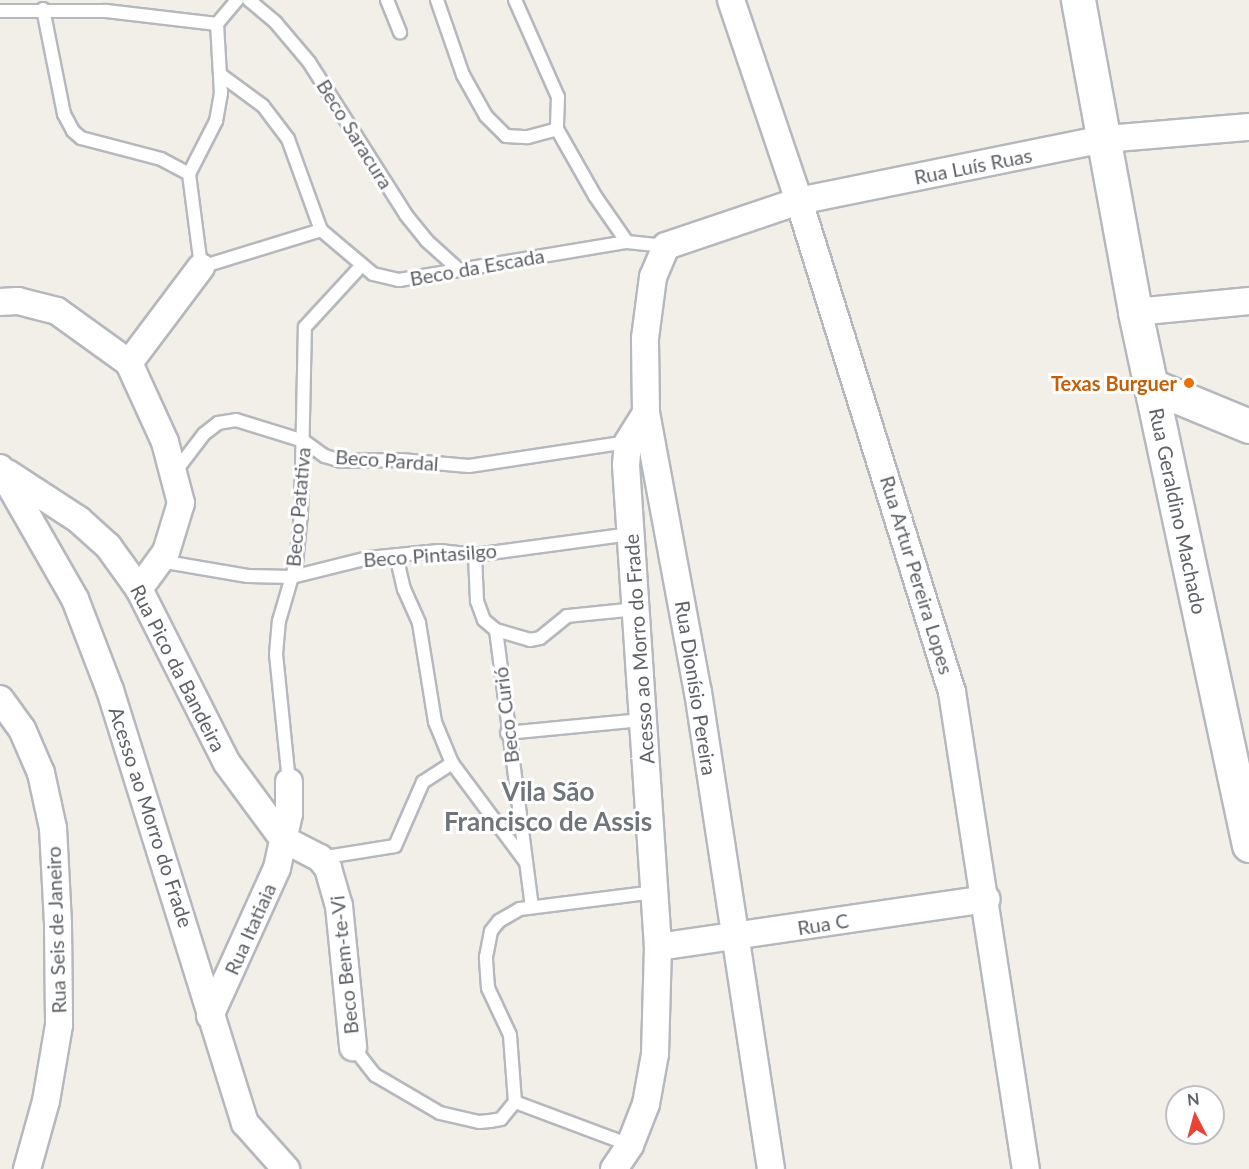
<!DOCTYPE html>
<html>
<head>
<meta charset="utf-8">
<style>
  body { margin:0 }
  #map { position:relative; width:1249px; height:1169px; overflow:hidden; background:#f1efe8; font-family:Lato,sans-serif }
  div>[style] { position:absolute }
  [style*='--x'] { left:calc(var(--x)*1px); top:calc(var(--y)*1px); width:calc(var(--w)*1px); rotate:calc(var(--a)*1deg) }
  .roads { filter:drop-shadow(2px 0 #b5b8bc) drop-shadow(-2px 0 #b5b8bc) drop-shadow(0 2px #b5b8bc) drop-shadow(0 -2px #b5b8bc) }
  .lane>* { height:12px; margin:-6px; padding:0 6px; transform-origin:6px; border-radius:6px; background:#fff }
  .street>* { height:26px; margin:-13px; padding:0 13px; transform-origin:13px; border-radius:13px; background:#fff }
  .secondary>* { height:33px; margin:-16.5px; padding:0 16.5px; transform-origin:16.5px; border-radius:16.5px; background:#fff }
  .dots>* { width:16px; height:16px; translate:-50% -50%; box-sizing:border-box; border:3px solid #fff; border-radius:50% }
  span { translate:-50% -50%; white-space:nowrap; text-align:center; line-height:1.15; -webkit-text-stroke:6px #fff; paint-order:stroke }
  .street-label { font-size:20px; color:#5f6368 }
  .food-label { font-size:20px; color:#c56008; font-weight:700 }
  .right { translate:-100% -50%; text-align:right }
  .district-label { font-size:26px; color:#70757a; font-weight:700 }
  .north { position:absolute; left:1165px; top:1085px; width:60px; height:60px; box-sizing:border-box; background:#fff; border:2px solid #bfc1c3; border-radius:50%; rotate:354deg; font-size:16px; font-weight:700; line-height:24px; text-align:center; color:#5f6368 }
  .north::after { content:''; display:block; margin:auto; width:21px; height:27px; background:#ea4335; clip-path:polygon(50% 0,100% 100%,50% 72%,0 100%) }
</style>
</head>
<body>
<div id="map">
  <div class="roads">
    <div class="lane">
      <div style="--x:237;--y:0;--w:31;--a:130"></div>
      <div style="--x:217;--y:24;--w:69;--a:86.7"></div>
      <div style="--x:221;--y:93;--w:28;--a:100"></div>
      <div style="--x:216;--y:121;--w:59;--a:117"></div>
      <div style="--x:189;--y:174;--w:94;--a:82.6"></div>
      <div style="--x:201;--y:267;--w:126;--a:-17.1"></div>
      <div style="--x:321;--y:230;--w:68;--a:40.2"></div>
      <div style="--x:373;--y:274;--w:27;--a:13"></div>
      <div style="--x:399;--y:280;--w:231;--a:-9.5"></div>
      <div style="--x:627;--y:242;--w:39;--a:6"></div>
      <div style="--x:249;--y:0;--w:35;--a:40"></div>
      <div style="--x:276;--y:23;--w:51;--a:49.8"></div>
      <div style="--x:309;--y:62;--w:181;--a:57.6"></div>
      <div style="--x:406;--y:215;--w:33;--a:51"></div>
      <div style="--x:427;--y:241;--w:42;--a:42.1"></div>
      <div style="--x:387;--y:0;--w:35;--a:68"></div>
      <div style="--x:437;--y:0;--w:79;--a:70.9"></div>
      <div style="--x:463;--y:75;--w:47;--a:60.7"></div>
      <div style="--x:486;--y:116;--w:28;--a:45"></div>
      <div style="--x:506;--y:136;--w:22;--a:3"></div>
      <div style="--x:528;--y:137;--w:30;--a:-15"></div>
      <div style="--x:515;--y:0;--w:106;--a:66.1"></div>
      <div style="--x:558;--y:97;--w:32;--a:92"></div>
      <div style="--x:557;--y:129;--w:77;--a:60.4"></div>
      <div style="--x:595;--y:196;--w:56;--a:55.2"></div>
      <div style="--x:43;--y:9;--w:107;--a:78.7"></div>
      <div style="--x:64;--y:114;--w:19;--a:62"></div>
      <div style="--x:73;--y:131;--w:11;--a:41"></div>
      <div style="--x:81;--y:138;--w:83;--a:14.7"></div>
      <div style="--x:161;--y:159;--w:32;--a:28"></div>
      <div style="--x:0;--y:11;--w:106;--a:0"></div>
      <div style="--x:106;--y:11;--w:112;--a:6.7"></div>
      <div style="--x:221;--y:75;--w:52;--a:36.4"></div>
      <div style="--x:263;--y:106;--w:41;--a:52.9"></div>
      <div style="--x:288;--y:139;--w:97;--a:70.1"></div>
      <div style="--x:175;--y:472;--w:48;--a:-52.7"></div>
      <div style="--x:204;--y:434;--w:18;--a:-38"></div>
      <div style="--x:218;--y:423;--w:18;--a:-9"></div>
      <div style="--x:236;--y:420;--w:71;--a:17.2"></div>
      <div style="--x:304;--y:441;--w:26;--a:36"></div>
      <div style="--x:325;--y:456;--w:17;--a:17"></div>
      <div style="--x:341;--y:461;--w:60;--a:-1"></div>
      <div style="--x:401;--y:460;--w:68;--a:5"></div>
      <div style="--x:469;--y:466;--w:161;--a:-8.6"></div>
      <div style="--x:396;--y:555;--w:35;--a:77"></div>
      <div style="--x:404;--y:589;--w:37;--a:66"></div>
      <div style="--x:419;--y:623;--w:100;--a:80.8"></div>
      <div style="--x:435;--y:722;--w:44;--a:67.5"></div>
      <div style="--x:452;--y:763;--w:122;--a:53.3"></div>
      <div style="--x:475;--y:555;--w:46;--a:87.5"></div>
      <div style="--x:477;--y:601;--w:20;--a:70"></div>
      <div style="--x:484;--y:620;--w:16;--a:40"></div>
      <div style="--x:496;--y:630;--w:35;--a:16"></div>
      <div style="--x:530;--y:640;--w:10;--a:-11"></div>
      <div style="--x:540;--y:638;--w:35;--a:-39"></div>
      <div style="--x:567;--y:616;--w:69;--a:-5.8"></div>
      <div style="--x:160;--y:561;--w:89;--a:9.7"></div>
      <div style="--x:248;--y:576;--w:44;--a:1.3"></div>
      <div style="--x:292;--y:577;--w:78;--a:-14"></div>
      <div style="--x:368;--y:558;--w:71;--a:-5.6"></div>
      <div style="--x:439;--y:551;--w:36;--a:6"></div>
      <div style="--x:475;--y:555;--w:157;--a:-7.7"></div>
      <div style="--x:496;--y:630;--w:279;--a:82.6"></div>
      <div style="--x:507;--y:733;--w:137;--a:-5.5"></div>
      <div style="--x:289;--y:782;--w:129;--a:-95.8"></div>
      <div style="--x:276;--y:654;--w:33;--a:-85"></div>
      <div style="--x:279;--y:621;--w:60;--a:-73.7"></div>
      <div style="--x:296;--y:563;--w:49;--a:-84.2"></div>
      <div style="--x:301;--y:514;--w:187;--a:-88.8"></div>
      <div style="--x:305;--y:327;--w:84;--a:-47.4"></div>
      <div style="--x:320;--y:858;--w:76;--a:-9.1"></div>
      <div style="--x:395;--y:846;--w:70;--a:-66.4"></div>
      <div style="--x:423;--y:782;--w:35;--a:-33"></div>
      <div style="--x:353;--y:1047;--w:36;--a:52"></div>
      <div style="--x:375;--y:1075;--w:75;--a:30.3"></div>
      <div style="--x:440;--y:1113;--w:40;--a:13"></div>
      <div style="--x:479;--y:1122;--w:11;--a:-5"></div>
      <div style="--x:490;--y:1121;--w:11;--a:-10"></div>
      <div style="--x:501;--y:1119;--w:22;--a:-51"></div>
      <div style="--x:515;--y:1102;--w:67;--a:-94.3"></div>
      <div style="--x:510;--y:1035;--w:52;--a:-115.1"></div>
      <div style="--x:488;--y:988;--w:31;--a:-94"></div>
      <div style="--x:486;--y:957;--w:26;--a:-79"></div>
      <div style="--x:491;--y:931;--w:13;--a:-51"></div>
      <div style="--x:499;--y:921;--w:24;--a:-30"></div>
      <div style="--x:520;--y:909;--w:136;--a:-7.2"></div>
      <div style="--x:515;--y:1102;--w:123;--a:20.5"></div>
    </div>
    <div class="street">
      <div style="--x:731;--y:0;--w:212;--a:71.3"></div>
      <div style="--x:799;--y:201;--w:514;--a:72.69"></div>
      <div style="--x:952;--y:692;--w:483;--a:81.2"></div>
      <div style="--x:0;--y:302;--w:18;--a:-3"></div>
      <div style="--x:18;--y:301;--w:40;--a:14.4"></div>
      <div style="--x:57;--y:311;--w:89;--a:35.8"></div>
      <div style="--x:129;--y:363;--w:120;--a:-53.1"></div>
      <div style="--x:1135;--y:312;--w:115;--a:-5.5"></div>
      <div style="--x:129;--y:363;--w:87;--a:65.5"></div>
      <div style="--x:165;--y:442;--w:63;--a:75.3"></div>
      <div style="--x:181;--y:503;--w:51;--a:107"></div>
      <div style="--x:166;--y:552;--w:46;--a:126.1"></div>
      <div style="--x:0;--y:468;--w:151;--a:60.2"></div>
      <div style="--x:75;--y:599;--w:97;--a:69"></div>
      <div style="--x:110;--y:690;--w:454;--a:72.7"></div>
      <div style="--x:245;--y:1123;--w:62;--a:48.3"></div>
      <div style="--x:7;--y:473;--w:86;--a:33.1"></div>
      <div style="--x:79;--y:520;--w:39;--a:42"></div>
      <div style="--x:108;--y:546;--w:53;--a:54.2"></div>
      <div style="--x:139;--y:589;--w:195;--a:63.2"></div>
      <div style="--x:227;--y:763;--w:94;--a:53.6"></div>
      <div style="--x:283;--y:839;--w:42;--a:27.2"></div>
      <div style="--x:320;--y:858;--w:13;--a:51"></div>
      <div style="--x:328;--y:868;--w:40;--a:74"></div>
      <div style="--x:339;--y:906;--w:142;--a:84.3"></div>
      <div style="--x:0;--y:699;--w:37;--a:54"></div>
      <div style="--x:22;--y:729;--w:48;--a:66.6"></div>
      <div style="--x:41;--y:773;--w:56;--a:77.7"></div>
      <div style="--x:53;--y:828;--w:97;--a:87"></div>
      <div style="--x:58;--y:925;--w:100;--a:89.4"></div>
      <div style="--x:59;--y:1025;--w:77;--a:99.7"></div>
      <div style="--x:46;--y:1101;--w:71;--a:105.6"></div>
      <div style="--x:658;--y:947;--w:332;--a:-8.3"></div>
      <div style="--x:210;--y:1016;--w:162;--a:-65.6"></div>
      <div style="--x:277;--y:868;--w:55;--a:-77.5"></div>
      <div style="--x:289;--y:814;--w:32;--a:-90"></div>
      <div style="--x:614;--y:1169;--w:29;--a:-56"></div>
      <div style="--x:630;--y:1145;--w:44;--a:-68.7"></div>
      <div style="--x:646;--y:1104;--w:51;--a:-79.8"></div>
      <div style="--x:655;--y:1054;--w:107;--a:-88.4"></div>
      <div style="--x:658;--y:947;--w:483;--a:-93.8"></div>
      <div style="--x:626;--y:465;--w:23;--a:-85"></div>
      <div style="--x:628;--y:442;--w:34;--a:-58"></div>
      <div style="--x:771;--y:1169;--w:482;--a:-98.7"></div>
      <div style="--x:698;--y:693;--w:285;--a:-100.5"></div>
      <div style="--x:646;--y:413;--w:75;--a:-90.8"></div>
      <div style="--x:645;--y:338;--w:62;--a:-82.5"></div>
      <div style="--x:653;--y:277;--w:34;--a:-67"></div>
      <div style="--x:666;--y:246;--w:140;--a:-18.7"></div>
      <div style="--x:799;--y:201;--w:312;--a:-11.5"></div>
      <div style="--x:1105;--y:139;--w:144;--a:-4.8"></div>
    </div>
    <div class="secondary">
      <div style="--x:1078;--y:0;--w:317;--a:79.6"></div>
      <div style="--x:1135;--y:312;--w:545;--a:77.93"></div>
      <div style="--x:1152;--y:386;--w:105;--a:22.4"></div>
    </div>
  </div>
  <div class="dots">
    <div style="left:1189px;top:383px;background:#e8710a"></div>
  </div>
  <div class="street-label">
    <span style="left:355px;top:134px;rotate:58deg">Beco Saracura</span>
    <span style="left:973px;top:166px;rotate:-11deg">Rua Luís Ruas</span>
    <span style="left:477px;top:267px;rotate:-10deg">Beco da Escada</span>
    <span style="left:387px;top:460px;rotate:4deg">Beco Pardal</span>
    <span style="left:298px;top:507px;rotate:-85deg">Beco Patativa</span>
    <span style="left:1178px;top:511px;rotate:78deg">Rua Geraldino Machado</span>
    <span style="left:430px;top:555px;rotate:-4deg">Beco Pintasilgo</span>
    <span style="left:917px;top:575px;rotate:73deg">Rua Artur Pereira Lopes</span>
    <span style="left:639px;top:649px;rotate:-94deg">Acesso ao Morro do Frade</span>
    <span style="left:178px;top:668px;rotate:63deg">Rua Pico da Bandeira</span>
    <span style="left:696px;top:688px;rotate:81deg">Rua Dionísio Pereira</span>
    <span style="left:506px;top:715px;rotate:-97deg">Beco Curió</span>
    <span style="left:151px;top:817px;rotate:72deg">Acesso ao Morro do Frade</span>
    <span style="left:823px;top:924px;rotate:-9deg">Rua C</span>
    <span style="left:250px;top:929px;rotate:-66deg">Rua Itatiaia</span>
    <span style="left:56px;top:930px;rotate:-92deg">Rua Seis de Janeiro</span>
    <span style="left:344px;top:965px;rotate:-96deg">Beco Bem-te-Vi</span>
  </div>
  <div class="food-label">
    <span class="right" style="left:1177px;top:383px">Texas Burguer</span>
  </div>
  <div class="district-label">
    <span style="left:548px;top:807px">Vila São<br>Francisco de Assis</span>
  </div>
  <div class="north">N</div>
</div>
</body>
</html>
